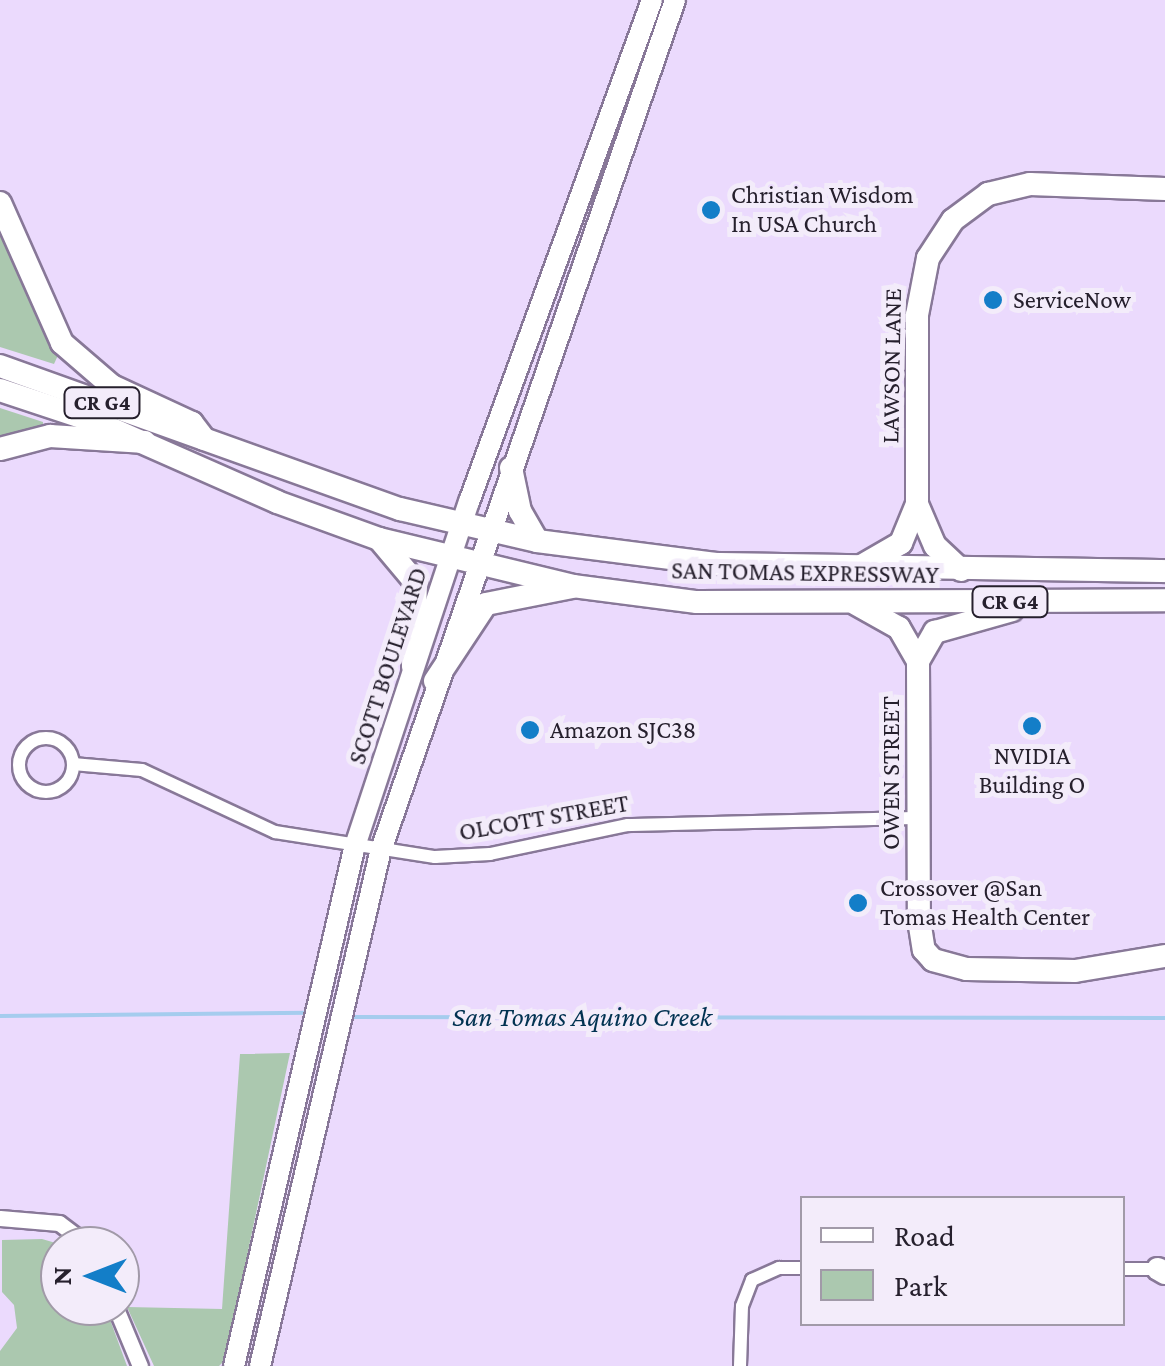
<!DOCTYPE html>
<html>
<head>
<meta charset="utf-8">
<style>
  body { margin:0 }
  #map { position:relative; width:1165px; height:1366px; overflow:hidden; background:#ebdafd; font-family:"Crimson Pro",serif }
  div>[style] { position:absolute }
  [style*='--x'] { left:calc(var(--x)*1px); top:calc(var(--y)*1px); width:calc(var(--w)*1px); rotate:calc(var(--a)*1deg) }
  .green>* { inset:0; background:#abc8af }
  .stream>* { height:4px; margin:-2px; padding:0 2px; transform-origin:2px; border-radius:2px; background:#a5ccee }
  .roads { filter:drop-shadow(2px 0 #887898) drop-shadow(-2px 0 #887898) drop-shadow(0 2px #887898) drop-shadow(0 -2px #887898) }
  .minor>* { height:12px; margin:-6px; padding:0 6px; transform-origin:6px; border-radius:6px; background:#fff }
  .minor>.ring { margin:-6px; padding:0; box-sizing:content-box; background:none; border:12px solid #fff; border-radius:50% }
  .tertiary>* { height:15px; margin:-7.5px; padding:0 7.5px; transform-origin:7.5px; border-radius:7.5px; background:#fff }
  .primary>* { height:20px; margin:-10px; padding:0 10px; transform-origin:10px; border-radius:10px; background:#fff }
  .trunk>* { height:22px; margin:-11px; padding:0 11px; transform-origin:11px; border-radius:11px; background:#fff }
  .motorway>* { height:22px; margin:-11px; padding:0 11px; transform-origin:11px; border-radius:11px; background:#fff }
  .dots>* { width:28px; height:28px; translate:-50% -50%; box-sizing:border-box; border:5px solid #f3ecfa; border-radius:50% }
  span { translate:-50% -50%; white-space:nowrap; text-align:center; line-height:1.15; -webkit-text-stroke:10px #f3ecfa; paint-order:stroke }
  .shield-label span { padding:2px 8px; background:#f3ecfa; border:2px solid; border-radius:8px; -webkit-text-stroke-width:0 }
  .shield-label { font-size:22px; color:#26202d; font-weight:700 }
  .poi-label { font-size:25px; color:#26202d }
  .left { translate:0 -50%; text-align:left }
  .street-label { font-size:25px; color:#26202d }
  .water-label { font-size:28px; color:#013251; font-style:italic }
  .legend { position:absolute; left:800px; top:1196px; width:325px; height:130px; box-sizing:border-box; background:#f3ecfa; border:2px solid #a19aa8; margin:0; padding:12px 18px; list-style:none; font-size:30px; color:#26202d }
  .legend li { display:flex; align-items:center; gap:20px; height:50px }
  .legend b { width:50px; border:2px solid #a19aa8 }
  .north { position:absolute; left:40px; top:1226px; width:100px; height:100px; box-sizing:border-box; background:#f3ecfa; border:2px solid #a19aa8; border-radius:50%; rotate:270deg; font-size:28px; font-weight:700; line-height:40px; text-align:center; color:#26202d }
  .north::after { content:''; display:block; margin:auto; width:35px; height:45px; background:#137ec8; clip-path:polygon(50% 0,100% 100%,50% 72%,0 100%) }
</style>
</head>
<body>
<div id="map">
  <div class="green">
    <div style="clip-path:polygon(0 232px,59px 353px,54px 364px,0 347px)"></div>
    <div style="clip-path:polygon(0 408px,43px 422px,43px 433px,0 445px)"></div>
    <div style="clip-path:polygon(290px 1053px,225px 1360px,219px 1366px,154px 1366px,127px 1307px,222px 1309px,240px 1054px)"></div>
    <div style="clip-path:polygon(42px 1239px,66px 1246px,60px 1246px,60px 1306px,105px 1306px,127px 1366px,0 1366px,0 1351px,17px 1328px,14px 1305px,2px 1292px,2px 1240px)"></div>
  </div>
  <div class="stream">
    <div style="--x:0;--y:1016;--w:310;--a:-0.6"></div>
    <div style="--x:350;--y:1017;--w:815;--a:0.07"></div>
  </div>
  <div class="roads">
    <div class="minor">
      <div class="ring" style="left:19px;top:738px;width:42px;height:42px"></div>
      <div style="--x:73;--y:764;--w:69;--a:5"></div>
      <div style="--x:142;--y:770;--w:147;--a:25"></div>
      <div style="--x:275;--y:832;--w:162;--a:8.9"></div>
      <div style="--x:435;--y:857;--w:55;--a:-3.1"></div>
      <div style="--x:490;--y:854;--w:141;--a:-11.9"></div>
      <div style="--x:628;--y:825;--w:290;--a:-1.4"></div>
      <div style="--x:1122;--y:1269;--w:36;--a:0"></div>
      <div style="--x:740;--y:1366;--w:60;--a:-88.1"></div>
      <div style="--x:742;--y:1306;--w:28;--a:-69"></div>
      <div style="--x:752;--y:1280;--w:30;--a:-24"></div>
      <div style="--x:779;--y:1268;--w:23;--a:0"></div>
    </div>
    <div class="tertiary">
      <div style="--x:0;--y:1218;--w:59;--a:4.8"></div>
      <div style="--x:59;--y:1223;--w:39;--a:37"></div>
      <div style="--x:115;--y:1306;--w:65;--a:67.4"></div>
    </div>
    <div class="primary">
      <div style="--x:234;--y:1366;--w:531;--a:-76.93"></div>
      <div style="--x:354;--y:849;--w:366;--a:-71.7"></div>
      <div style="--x:469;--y:502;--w:534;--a:-69.97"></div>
      <div style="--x:260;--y:1366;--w:527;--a:-76.83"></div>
      <div style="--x:380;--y:853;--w:903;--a:-70.92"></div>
    </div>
    <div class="trunk">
      <div style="--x:0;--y:366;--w:425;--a:19.7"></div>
      <div style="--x:400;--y:509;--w:141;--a:13.1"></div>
      <div style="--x:537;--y:541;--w:180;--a:7.3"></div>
      <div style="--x:716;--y:564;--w:449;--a:0.9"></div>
      <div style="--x:0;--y:390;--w:101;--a:18.4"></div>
      <div style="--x:96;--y:422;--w:198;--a:23.8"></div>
      <div style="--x:277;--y:502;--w:109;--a:19.9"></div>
      <div style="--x:379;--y:539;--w:200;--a:13.6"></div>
      <div style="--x:573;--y:586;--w:125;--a:7.4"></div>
      <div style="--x:697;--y:602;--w:468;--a:-0.2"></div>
      <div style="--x:511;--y:468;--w:44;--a:78.2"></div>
      <div style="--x:520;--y:511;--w:34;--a:60"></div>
      <div style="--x:379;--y:539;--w:57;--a:49.9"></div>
      <div style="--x:416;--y:583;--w:83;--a:92.1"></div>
      <div style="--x:863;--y:565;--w:44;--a:-30.1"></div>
      <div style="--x:901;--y:543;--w:42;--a:-67.7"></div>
      <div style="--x:961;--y:570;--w:35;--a:-137"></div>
      <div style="--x:935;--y:546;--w:46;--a:-113.2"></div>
      <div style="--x:917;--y:504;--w:189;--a:-90"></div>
      <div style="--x:917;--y:315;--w:58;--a:-79.1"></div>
      <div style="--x:928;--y:258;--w:45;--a:-56.7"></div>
      <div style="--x:953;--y:220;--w:44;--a:-36.6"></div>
      <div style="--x:988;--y:194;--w:43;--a:-13.4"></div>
      <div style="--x:1030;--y:184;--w:135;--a:2.1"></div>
      <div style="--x:856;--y:604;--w:49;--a:29.2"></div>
      <div style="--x:899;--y:628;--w:38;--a:60"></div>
      <div style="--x:918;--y:661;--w:259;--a:89.8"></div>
      <div style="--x:919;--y:920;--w:30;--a:81"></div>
      <div style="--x:924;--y:950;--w:13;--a:48"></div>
      <div style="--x:933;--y:960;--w:35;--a:15"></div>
      <div style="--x:967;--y:969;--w:108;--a:1.1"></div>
      <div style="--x:1075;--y:971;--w:91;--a:-9.5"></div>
      <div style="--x:918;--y:661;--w:34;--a:-60"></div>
      <div style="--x:935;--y:632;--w:80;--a:-15.9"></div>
      <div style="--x:435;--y:681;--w:92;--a:-56.5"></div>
      <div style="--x:486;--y:604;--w:88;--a:-11.2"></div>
      <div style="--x:1158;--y:1269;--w:8;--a:30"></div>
    </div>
    <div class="motorway">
      <div style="--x:0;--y:203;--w:153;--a:66.1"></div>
      <div style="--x:62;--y:343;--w:66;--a:40.7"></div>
      <div style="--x:112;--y:386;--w:88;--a:24.8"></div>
      <div style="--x:192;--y:423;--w:20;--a:53"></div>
      <div style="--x:0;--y:449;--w:52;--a:-14.6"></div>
      <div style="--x:50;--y:436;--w:95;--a:3.6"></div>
    </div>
  </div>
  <div class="dots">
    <div style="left:711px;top:210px;background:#137ec8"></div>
    <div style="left:993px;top:300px;background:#137ec8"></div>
    <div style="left:1032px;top:726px;background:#137ec8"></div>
    <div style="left:530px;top:730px;background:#137ec8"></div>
    <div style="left:858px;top:903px;background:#137ec8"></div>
  </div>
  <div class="shield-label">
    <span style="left:102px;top:403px">CR G4</span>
    <span style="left:1010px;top:602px">CR G4</span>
  </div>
  <div class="poi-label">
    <span class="left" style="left:731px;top:210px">Christian Wisdom<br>In USA Church</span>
    <span class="left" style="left:1013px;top:300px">ServiceNow</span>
    <span class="left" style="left:550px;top:730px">Amazon SJC38</span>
    <span style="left:1032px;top:771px">NVIDIA<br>Building O</span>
    <span class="left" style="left:880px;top:903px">Crossover @San<br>Tomas Health Center</span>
  </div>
  <div class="street-label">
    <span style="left:892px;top:366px;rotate:-89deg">LAWSON LANE</span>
    <span style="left:805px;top:573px;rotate:1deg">SAN TOMAS EXPRESSWAY</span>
    <span style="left:388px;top:666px;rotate:-72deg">SCOTT BOULEVARD</span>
    <span style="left:891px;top:773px;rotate:-90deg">OWEN STREET</span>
    <span style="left:544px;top:818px;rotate:-10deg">OLCOTT STREET</span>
  </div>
  <div class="water-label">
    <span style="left:582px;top:1017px">San Tomas Aquino Creek</span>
  </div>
  <ul class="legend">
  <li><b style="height:12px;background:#fff"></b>Road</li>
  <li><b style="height:28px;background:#abc8af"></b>Park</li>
  </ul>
  <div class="north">N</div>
</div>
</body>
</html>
